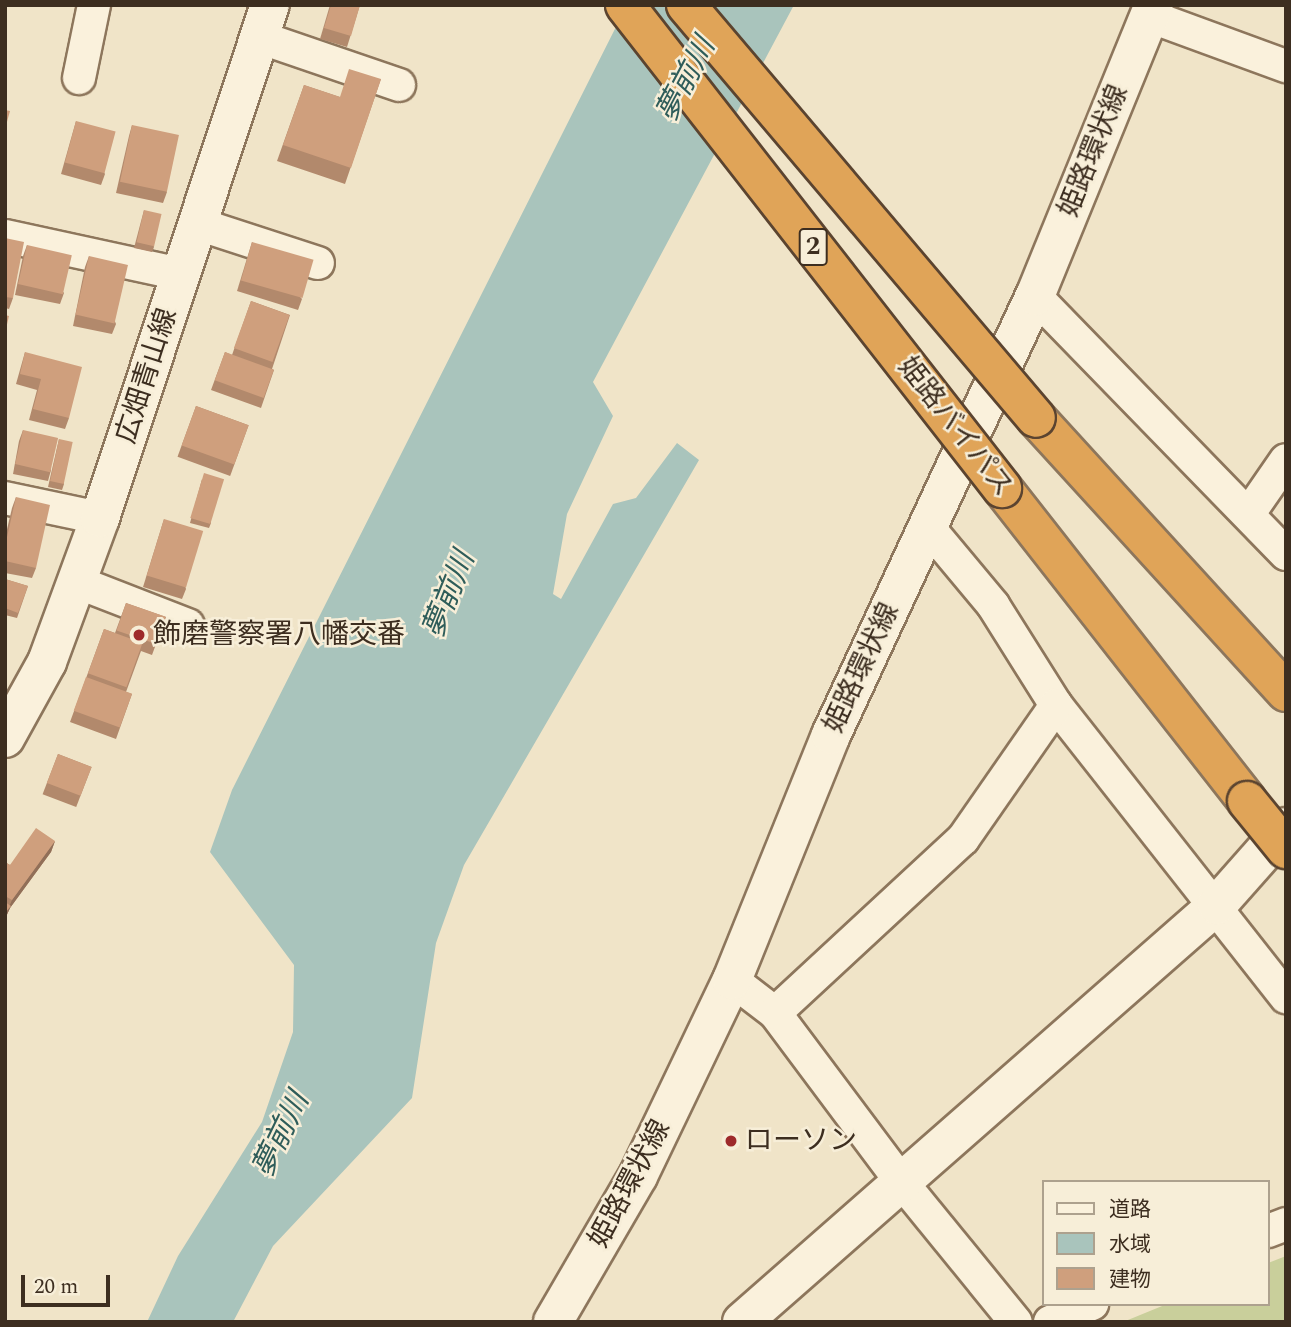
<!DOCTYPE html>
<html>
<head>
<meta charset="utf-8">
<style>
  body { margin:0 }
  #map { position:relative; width:1291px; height:1327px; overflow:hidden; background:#f0e4c8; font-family:Spectral,"Noto Sans JP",serif }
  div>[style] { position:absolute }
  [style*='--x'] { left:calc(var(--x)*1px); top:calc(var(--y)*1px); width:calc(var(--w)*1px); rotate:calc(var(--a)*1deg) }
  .green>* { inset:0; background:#c9cf9b }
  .water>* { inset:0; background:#a9c4bc }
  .roads { filter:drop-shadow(2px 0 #8d765c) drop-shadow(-2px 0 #8d765c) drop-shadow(0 2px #8d765c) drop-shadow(0 -2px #8d765c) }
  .minor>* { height:32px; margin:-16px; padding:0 16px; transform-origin:16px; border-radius:16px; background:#faf1dc }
  .tertiary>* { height:38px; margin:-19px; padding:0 19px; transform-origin:19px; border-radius:19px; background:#faf1dc }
  .secondary>* { height:38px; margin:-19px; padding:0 19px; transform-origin:19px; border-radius:19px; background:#faf1dc }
  .motorway>* { height:38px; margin:-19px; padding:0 19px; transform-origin:19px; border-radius:19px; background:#e0a458 }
  .bridges { filter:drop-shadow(2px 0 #5b4430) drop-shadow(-2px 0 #5b4430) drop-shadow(0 2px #5b4430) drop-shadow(0 -2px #5b4430) }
  .motorway-bridge>* { height:38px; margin:-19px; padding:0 19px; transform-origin:19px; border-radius:19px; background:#e0a458 }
  .wall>* { inset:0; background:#b2896c; transform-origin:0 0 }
  .shaded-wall>* { inset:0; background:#916f58 }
  .building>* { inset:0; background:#cf9f7d; transform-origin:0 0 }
  .dots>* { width:19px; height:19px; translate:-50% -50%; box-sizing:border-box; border:4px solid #f7eed8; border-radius:50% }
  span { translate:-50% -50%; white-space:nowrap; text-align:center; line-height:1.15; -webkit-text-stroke:5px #f7eed8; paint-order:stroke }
  .shield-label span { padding:2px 5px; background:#f7eed8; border:2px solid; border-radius:5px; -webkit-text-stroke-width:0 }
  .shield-label { font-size:26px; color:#3d2e20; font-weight:700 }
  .street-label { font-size:28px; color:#3d2e20 }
  .poi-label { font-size:28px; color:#3d2e20 }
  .left { translate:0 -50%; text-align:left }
  .water-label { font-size:30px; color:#2f5d5a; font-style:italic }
  .frame { position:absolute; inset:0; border:7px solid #3d2e20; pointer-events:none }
  .legend { position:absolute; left:1042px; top:1180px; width:228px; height:126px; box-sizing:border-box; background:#f7eed8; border:2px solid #ada18e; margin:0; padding:9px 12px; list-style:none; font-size:21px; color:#3d2e20 }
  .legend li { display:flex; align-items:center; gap:14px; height:35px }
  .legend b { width:35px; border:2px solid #ada18e }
  .scale { position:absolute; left:21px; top:1275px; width:89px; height:32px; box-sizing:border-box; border:4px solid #3d2e20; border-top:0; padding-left:9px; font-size:21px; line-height:24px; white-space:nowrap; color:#3d2e20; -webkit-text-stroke:5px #f7eed8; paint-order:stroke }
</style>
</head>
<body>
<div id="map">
  <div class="green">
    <div style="clip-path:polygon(1286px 1256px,1286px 1322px,1123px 1322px,1167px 1304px,1268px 1304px,1268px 1263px)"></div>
  </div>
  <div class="water">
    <div style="clip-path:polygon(627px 5px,794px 5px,593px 382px,613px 416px,567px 514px,553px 594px,561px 599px,613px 504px,636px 498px,677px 443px,699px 460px,464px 865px,436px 943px,412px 1098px,273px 1246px,233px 1322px,147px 1322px,178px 1256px,262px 1122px,293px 1032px,294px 965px,210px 852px,232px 790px)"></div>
  </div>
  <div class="roads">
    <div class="minor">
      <div style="--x:1149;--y:16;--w:146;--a:20.1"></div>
      <div style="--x:259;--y:37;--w:148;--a:18.9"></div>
      <div style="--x:79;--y:78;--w:75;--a:-78.4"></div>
      <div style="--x:198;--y:224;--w:126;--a:18"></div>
      <div style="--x:5;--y:236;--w:180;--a:12.2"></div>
      <div style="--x:1035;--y:296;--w:360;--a:45.8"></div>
      <div style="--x:5;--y:498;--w:97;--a:11.9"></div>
      <div style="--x:1250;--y:512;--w:63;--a:-55.3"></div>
      <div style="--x:928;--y:527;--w:102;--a:50.2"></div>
      <div style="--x:993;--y:605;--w:118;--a:57.8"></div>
      <div style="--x:1056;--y:705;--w:372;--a:51.8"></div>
      <div style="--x:77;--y:582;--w:119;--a:21.2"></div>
      <div style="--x:732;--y:980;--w:54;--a:37.5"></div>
      <div style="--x:775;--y:1013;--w:209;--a:53.2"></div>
      <div style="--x:900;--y:1180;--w:183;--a:50.8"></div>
      <div style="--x:775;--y:1013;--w:256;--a:-42.8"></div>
      <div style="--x:963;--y:839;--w:163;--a:-55.2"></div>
      <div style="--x:1268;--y:1231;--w:19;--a:-21"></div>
      <div style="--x:1050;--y:1322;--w:46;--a:-23.2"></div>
    </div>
    <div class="tertiary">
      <div style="--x:742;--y:1322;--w:632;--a:-41.28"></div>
      <div style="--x:1217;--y:905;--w:104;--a:-48.5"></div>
    </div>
    <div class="secondary">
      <div style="--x:5;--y:738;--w:87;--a:-61.1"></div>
      <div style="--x:47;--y:662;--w:153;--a:-69.8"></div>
      <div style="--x:100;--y:518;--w:540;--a:-71.67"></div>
      <div style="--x:553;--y:1322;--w:169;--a:-59.8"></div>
      <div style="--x:638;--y:1176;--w:217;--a:-64.4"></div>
      <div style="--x:732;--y:980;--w:264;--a:-68"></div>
      <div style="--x:831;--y:735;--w:484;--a:-65.1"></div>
      <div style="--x:1035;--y:296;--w:314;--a:-67.8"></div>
    </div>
    <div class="motorway">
      <div style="--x:1036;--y:418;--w:371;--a:47.6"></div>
      <div style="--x:1002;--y:488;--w:397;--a:51.9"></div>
    </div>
  </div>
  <div class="bridges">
    <div class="motorway-bridge">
      <div style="--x:625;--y:5;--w:613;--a:52.03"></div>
      <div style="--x:686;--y:5;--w:541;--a:49.72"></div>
      <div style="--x:1247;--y:801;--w:62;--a:50.9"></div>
    </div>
  </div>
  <div class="wall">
    <div style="clip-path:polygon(330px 5px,360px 5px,347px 47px,320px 39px)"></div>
    <div style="clip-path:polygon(381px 79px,345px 184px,277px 161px,304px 85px,340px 97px)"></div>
    <div style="clip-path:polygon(76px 121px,105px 174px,101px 185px,61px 174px)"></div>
    <div style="clip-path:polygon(132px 125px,167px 192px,163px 203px,116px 193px,129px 136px)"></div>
    <div style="clip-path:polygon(144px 210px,154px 247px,152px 252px,134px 248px)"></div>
    <div style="clip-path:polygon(5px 238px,13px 298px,9px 309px,5px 308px)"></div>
    <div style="clip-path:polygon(252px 242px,302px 299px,298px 310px,237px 291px)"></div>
    <div style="clip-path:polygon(27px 245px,64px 293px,60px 304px,15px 295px,23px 256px)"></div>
    <div style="clip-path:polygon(89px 256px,116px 324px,112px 334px,73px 326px,85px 267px)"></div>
    <div style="clip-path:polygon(251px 301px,290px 315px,272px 369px,274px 370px,261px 408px,211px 390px,225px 352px,232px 355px)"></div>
    <div style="clip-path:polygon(25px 352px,69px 418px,65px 429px,29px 420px,37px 390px,16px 384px)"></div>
    <div style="left:196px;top:406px;width:56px;height:54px;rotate:20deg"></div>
    <div style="clip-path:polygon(23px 430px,51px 470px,48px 481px,13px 474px,19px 441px)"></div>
    <div style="clip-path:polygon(59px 439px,64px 484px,62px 490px,48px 487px)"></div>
    <div style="clip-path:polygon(202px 479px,211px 523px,209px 528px,190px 523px)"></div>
    <div style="clip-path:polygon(16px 497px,36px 568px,32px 578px,5px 573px,5px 538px,12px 508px)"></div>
    <div style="clip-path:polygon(164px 519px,186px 589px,182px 599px,143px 587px)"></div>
    <div style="clip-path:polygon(5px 579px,28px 586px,17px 618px,5px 615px)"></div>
    <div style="clip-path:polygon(126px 603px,166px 617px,152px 655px,141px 651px,126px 692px,132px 694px,116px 739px,70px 722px,104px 629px,115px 633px)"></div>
    <div style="left:58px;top:754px;width:36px;height:43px;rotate:21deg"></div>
    <div style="clip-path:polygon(55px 841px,51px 852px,10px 908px,5px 919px,5px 862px,10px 865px)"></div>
  </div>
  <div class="shaded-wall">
    <div style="clip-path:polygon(55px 841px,51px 852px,10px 908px,5px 919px,5px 913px,8px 909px,12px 900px)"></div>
  </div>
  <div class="building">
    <div style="clip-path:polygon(331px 5px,360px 5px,351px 36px,324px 28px)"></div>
    <div style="clip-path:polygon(349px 69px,381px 79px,351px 168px,283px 145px,304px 85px,340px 97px)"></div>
    <div style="clip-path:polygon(5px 110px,10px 111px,5px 129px)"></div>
    <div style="left:76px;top:121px;width:41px;height:43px;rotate:15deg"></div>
    <div style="left:132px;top:125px;width:48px;height:58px;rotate:12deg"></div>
    <div style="left:144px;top:210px;width:18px;height:33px;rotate:13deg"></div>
    <div style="clip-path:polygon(5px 238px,24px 242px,13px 298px,5px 297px)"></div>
    <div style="left:252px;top:242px;width:64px;height:40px;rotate:16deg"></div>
    <div style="left:27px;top:245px;width:46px;height:40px;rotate:13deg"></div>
    <div style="left:89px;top:256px;width:40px;height:60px;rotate:13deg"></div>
    <div style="left:251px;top:301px;width:41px;height:50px;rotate:20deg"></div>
    <div style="clip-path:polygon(5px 315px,9px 316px,5px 333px)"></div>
    <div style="clip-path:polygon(25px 352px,82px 367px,69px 418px,33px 409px,41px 379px,20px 374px)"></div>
    <div style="left:225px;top:352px;width:52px;height:30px;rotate:20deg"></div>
    <div style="left:196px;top:406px;width:56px;height:42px;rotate:20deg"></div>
    <div style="left:23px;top:430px;width:36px;height:35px;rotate:13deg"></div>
    <div style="left:59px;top:439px;width:14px;height:43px;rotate:12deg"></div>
    <div style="left:204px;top:473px;width:21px;height:47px;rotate:17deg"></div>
    <div style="clip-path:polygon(16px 497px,50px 505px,36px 568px,5px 561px,5px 546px)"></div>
    <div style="left:164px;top:519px;width:41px;height:59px;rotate:17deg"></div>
    <div style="clip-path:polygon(5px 579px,28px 586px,18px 613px,5px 608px)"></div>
    <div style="left:126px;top:603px;width:42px;height:29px;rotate:19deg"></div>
    <div style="left:104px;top:629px;width:41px;height:47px;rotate:20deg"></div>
    <div style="left:86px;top:677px;width:49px;height:36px;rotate:20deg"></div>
    <div style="left:58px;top:754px;width:36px;height:31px;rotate:21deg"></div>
    <div style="clip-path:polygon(36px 828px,55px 841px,12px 900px,5px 896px,5px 862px,10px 865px)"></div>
    <div style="clip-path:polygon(5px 902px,11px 906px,5px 913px)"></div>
  </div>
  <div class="dots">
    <div style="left:139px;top:635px;background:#9e2a2b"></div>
    <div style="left:731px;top:1141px;background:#9e2a2b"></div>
  </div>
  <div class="shield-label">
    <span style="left:813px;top:247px">2</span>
  </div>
  <div class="street-label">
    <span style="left:1094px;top:151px;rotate:-68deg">姫路環状線</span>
    <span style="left:147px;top:376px;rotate:-72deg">広畑青山線</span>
    <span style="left:955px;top:427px;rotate:52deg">姫路バイパス</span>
    <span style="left:862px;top:668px;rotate:-65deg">姫路環状線</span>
    <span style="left:630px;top:1184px;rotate:-62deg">姫路環状線</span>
  </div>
  <div class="poi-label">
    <span class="left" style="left:153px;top:635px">飾磨警察署八幡交番</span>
    <span class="left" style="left:745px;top:1141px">ローソン</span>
  </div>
  <div class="water-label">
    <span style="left:686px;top:80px;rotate:-62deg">夢前川</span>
    <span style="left:449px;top:595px;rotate:-68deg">夢前川</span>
    <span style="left:281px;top:1135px;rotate:-64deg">夢前川</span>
  </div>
  <div class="frame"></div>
  <ul class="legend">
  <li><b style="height:9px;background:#faf1dc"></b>道路</li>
  <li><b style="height:19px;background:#a9c4bc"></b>水域</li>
  <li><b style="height:19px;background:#cf9f7d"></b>建物</li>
  </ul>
  <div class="scale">20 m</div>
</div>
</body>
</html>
